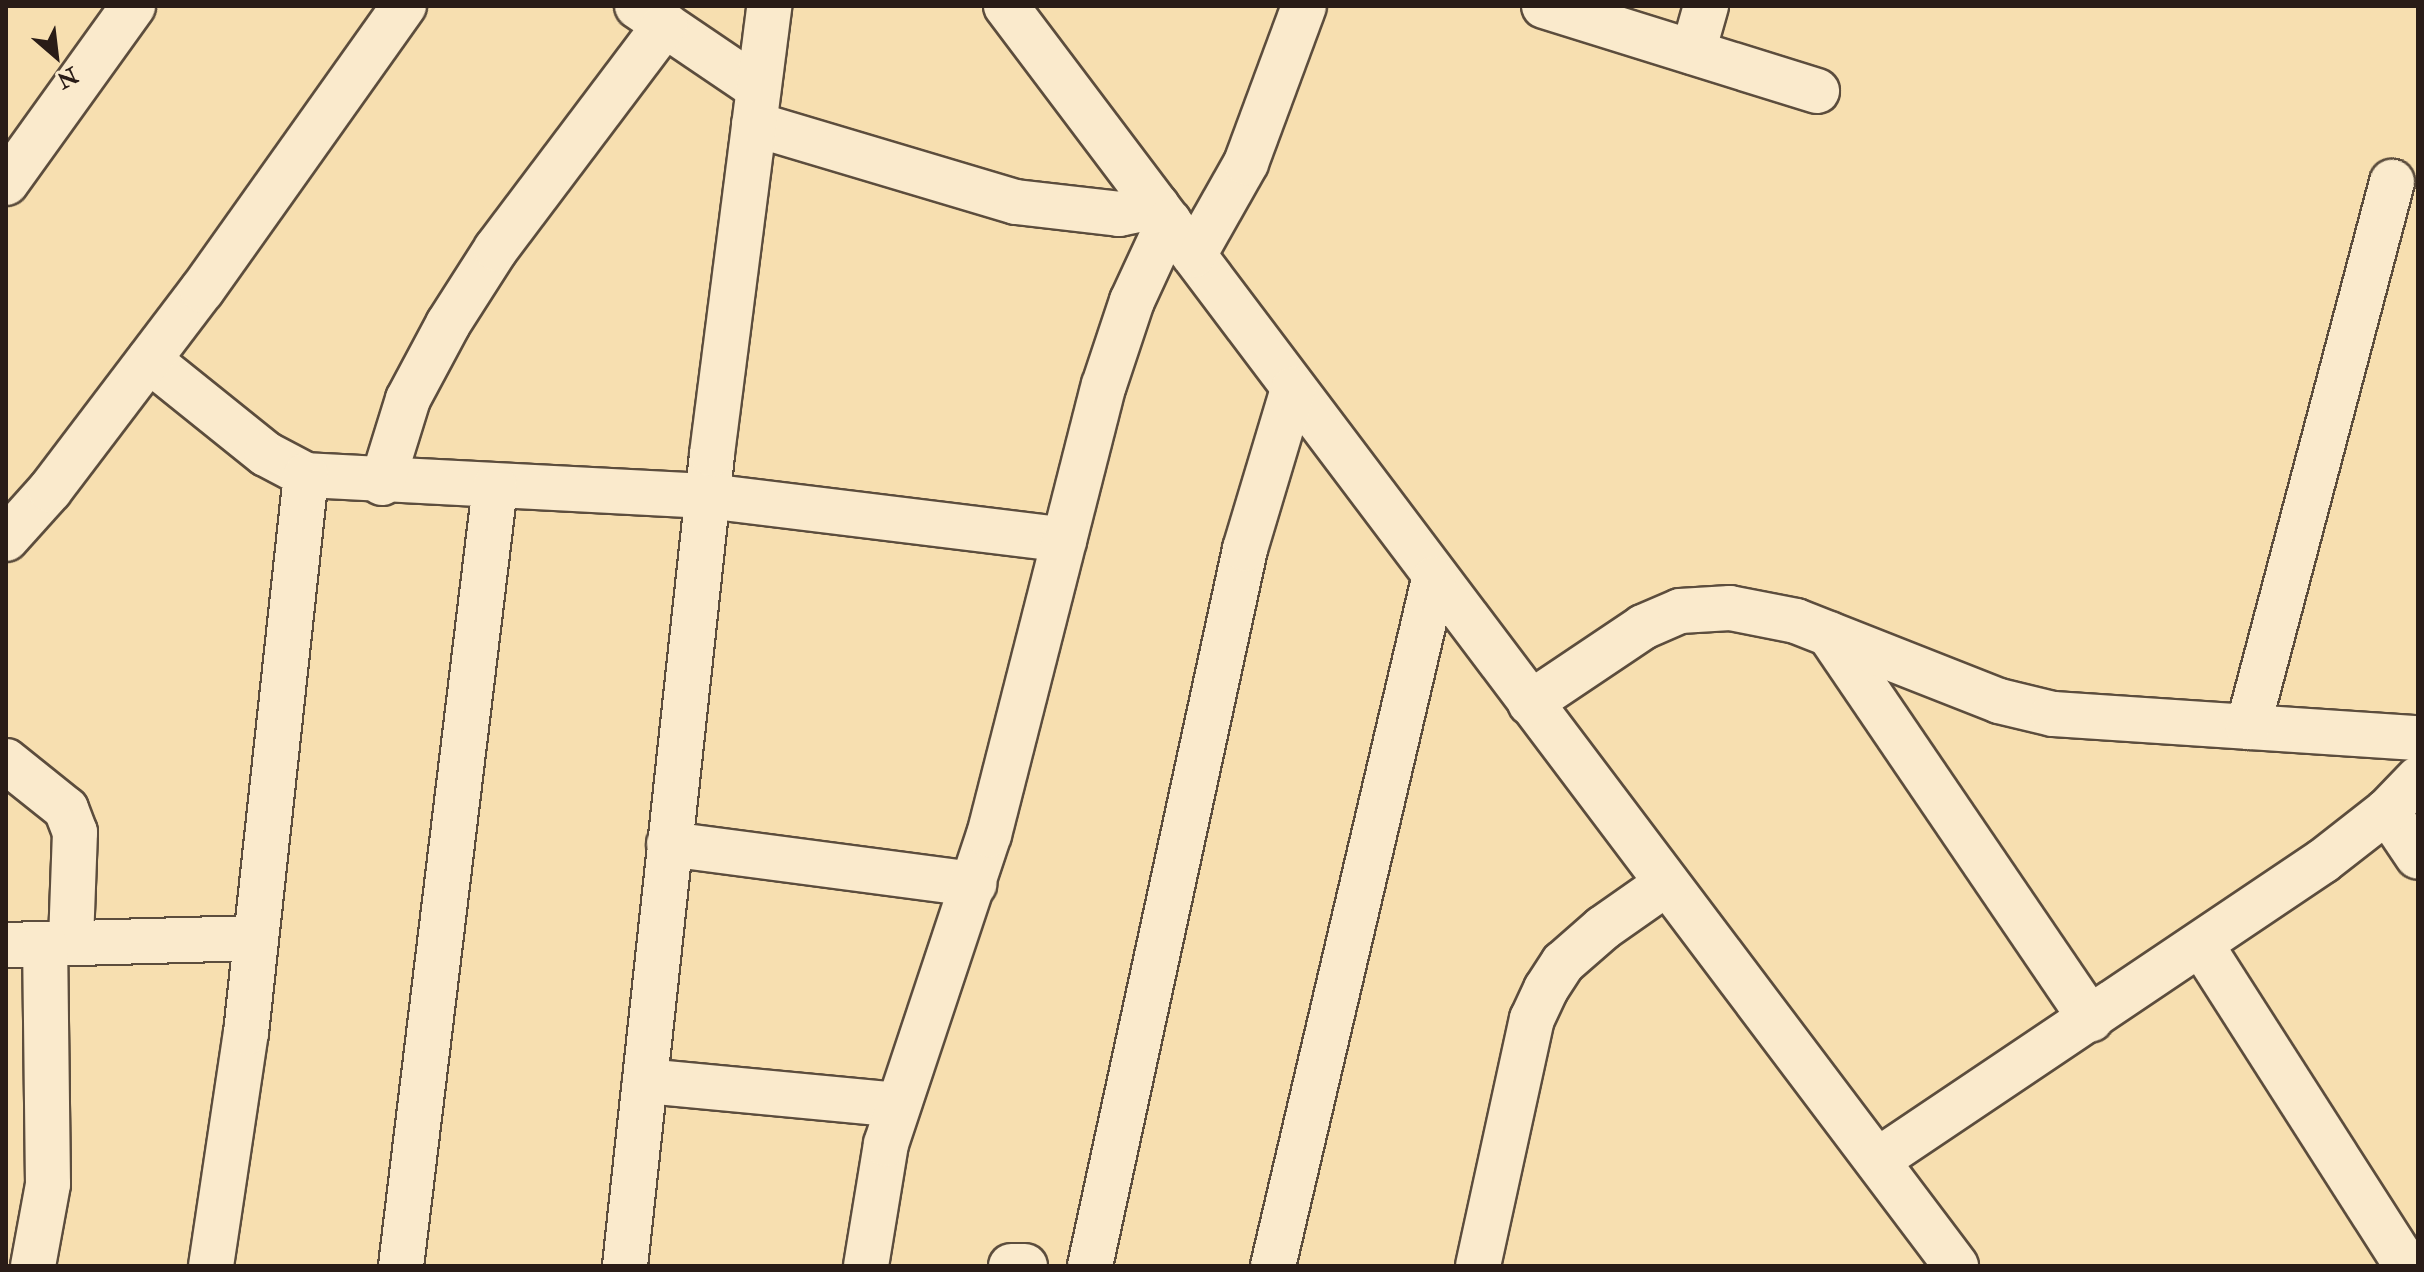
<!DOCTYPE html>
<html>
<head>
<meta charset="utf-8">
<style>
  body { margin:0 }
  #map { position:relative; width:2424px; height:1272px; overflow:hidden; background:#f7dfb0; font-family:"IM FELL Double Pica",serif }
  div>[style] { position:absolute }
  [style*='--x'] { left:calc(var(--x)*1px); top:calc(var(--y)*1px); width:calc(var(--w)*1px); rotate:calc(var(--a)*1deg) }
  .roads { filter:drop-shadow(2px 0 #5c4d3d) drop-shadow(-2px 0 #5c4d3d) drop-shadow(0 2px #5c4d3d) drop-shadow(0 -2px #5c4d3d) }
  .minor>* { height:44px; margin:-22px; padding:0 22px; transform-origin:22px; border-radius:22px; background:#faeacc }
  span { translate:-50% -50%; white-space:nowrap; text-align:center; line-height:1.15; -webkit-text-stroke:6px #faeacc; paint-order:stroke }
  .frame { position:absolute; inset:0; border:8px solid #291c17; pointer-events:none }
  .north { position:absolute; left:16px; top:16px; width:80px; height:80px; -webkit-text-stroke:6px #faeacc; paint-order:stroke; rotate:152deg; font-size:22px; font-weight:700; line-height:32px; text-align:center; color:#291c17 }
  .north::after { content:''; display:block; margin:auto; width:28px; height:36px; background:#291c17; clip-path:polygon(50% 0,100% 100%,50% 72%,0 100%) }
</style>
</head>
<body>
<div id="map">
  <div class="roads">
    <div class="minor">
      <div style="--x:637;--y:6;--w:146;--a:34.1"></div>
      <div style="--x:1006;--y:6;--w:1578;--a:52.98"></div>
      <div style="--x:1544;--y:6;--w:286;--a:17.3"></div>
      <div style="--x:1693;--y:52;--w:48;--a:-74.2"></div>
      <div style="--x:754;--y:124;--w:273;--a:16.6"></div>
      <div style="--x:1016;--y:202;--w:104;--a:6.6"></div>
      <div style="--x:1119;--y:214;--w:39;--a:-12"></div>
      <div style="--x:6;--y:183;--w:218;--a:-54.3"></div>
      <div style="--x:1194;--y:255;--w:106;--a:-60.5"></div>
      <div style="--x:1246;--y:163;--w:167;--a:-69.7"></div>
      <div style="--x:149;--y:360;--w:150;--a:38.8"></div>
      <div style="--x:266;--y:454;--w:45;--a:27.7"></div>
      <div style="--x:306;--y:475;--w:403;--a:3"></div>
      <div style="--x:708;--y:496;--w:359;--a:7"></div>
      <div style="--x:382;--y:483;--w:88;--a:-72.8"></div>
      <div style="--x:408;--y:399;--w:85;--a:-61.9"></div>
      <div style="--x:448;--y:324;--w:89;--a:-57.4"></div>
      <div style="--x:496;--y:249;--w:281;--a:-53"></div>
      <div style="--x:6;--y:539;--w:66;--a:-48.1"></div>
      <div style="--x:50;--y:490;--w:251;--a:-52.8"></div>
      <div style="--x:202;--y:290;--w:349;--a:-54.6"></div>
      <div style="--x:1829;--y:634;--w:466;--a:55.8"></div>
      <div style="--x:1530;--y:703;--w:136;--a:-33.9"></div>
      <div style="--x:1643;--y:627;--w:40;--a:-23.4"></div>
      <div style="--x:1680;--y:611;--w:50;--a:-3.4"></div>
      <div style="--x:1730;--y:608;--w:67;--a:11.1"></div>
      <div style="--x:1796;--y:621;--w:218;--a:21.5"></div>
      <div style="--x:1999;--y:701;--w:56;--a:13.5"></div>
      <div style="--x:2053;--y:714;--w:366;--a:3.8"></div>
      <div style="--x:2248;--y:727;--w:564;--a:-75.2"></div>
      <div style="--x:6;--y:761;--w:77;--a:38.7"></div>
      <div style="--x:66;--y:809;--w:25;--a:69"></div>
      <div style="--x:75;--y:832;--w:111;--a:92.1"></div>
      <div style="--x:2387;--y:811;--w:55;--a:56"></div>
      <div style="--x:669;--y:844;--w:308;--a:7.5"></div>
      <div style="--x:6;--y:945;--w:250;--a:-1.6"></div>
      <div style="--x:2202;--y:946;--w:380;--a:57.4"></div>
      <div style="--x:645;--y:1081;--w:253;--a:5.4"></div>
      <div style="--x:1878;--y:1160;--w:536;--a:-33.9"></div>
      <div style="--x:2323;--y:861;--w:81;--a:-38"></div>
      <div style="--x:2387;--y:811;--w:45;--a:-45.9"></div>
      <div style="--x:33;--y:1266;--w:83;--a:-79.6"></div>
      <div style="--x:48;--y:1184;--w:240;--a:-90.7"></div>
      <div style="--x:211;--y:1266;--w:236;--a:-81.5"></div>
      <div style="--x:246;--y:1033;--w:561;--a:-83.86"></div>
      <div style="--x:401;--y:1266;--w:785;--a:-83.12"></div>
      <div style="--x:625;--y:1266;--w:817;--a:-83.88"></div>
      <div style="--x:712;--y:454;--w:452;--a:-82.7"></div>
      <div style="--x:866;--y:1266;--w:124;--a:-80.7"></div>
      <div style="--x:886;--y:1144;--w:326;--a:-71.6"></div>
      <div style="--x:989;--y:835;--w:464;--a:-75.7"></div>
      <div style="--x:1104;--y:385;--w:89;--a:-71.6"></div>
      <div style="--x:1132;--y:301;--w:88;--a:-65.2"></div>
      <div style="--x:1011;--y:1266;--w:14;--a:0"></div>
      <div style="--x:1090;--y:1266;--w:734;--a:-77.8"></div>
      <div style="--x:1245;--y:549;--w:167;--a:-73.3"></div>
      <div style="--x:1273;--y:1266;--w:706;--a:-76.81"></div>
      <div style="--x:1478;--y:1266;--w:253;--a:-77.7"></div>
      <div style="--x:1532;--y:1019;--w:33;--a:-65"></div>
      <div style="--x:1546;--y:989;--w:31;--a:-57"></div>
      <div style="--x:1563;--y:963;--w:53;--a:-41.2"></div>
      <div style="--x:1603;--y:928;--w:78;--a:-35.1"></div>
    </div>
  </div>
  <div class="frame"></div>
  <div class="north">N</div>
</div>
</body>
</html>
